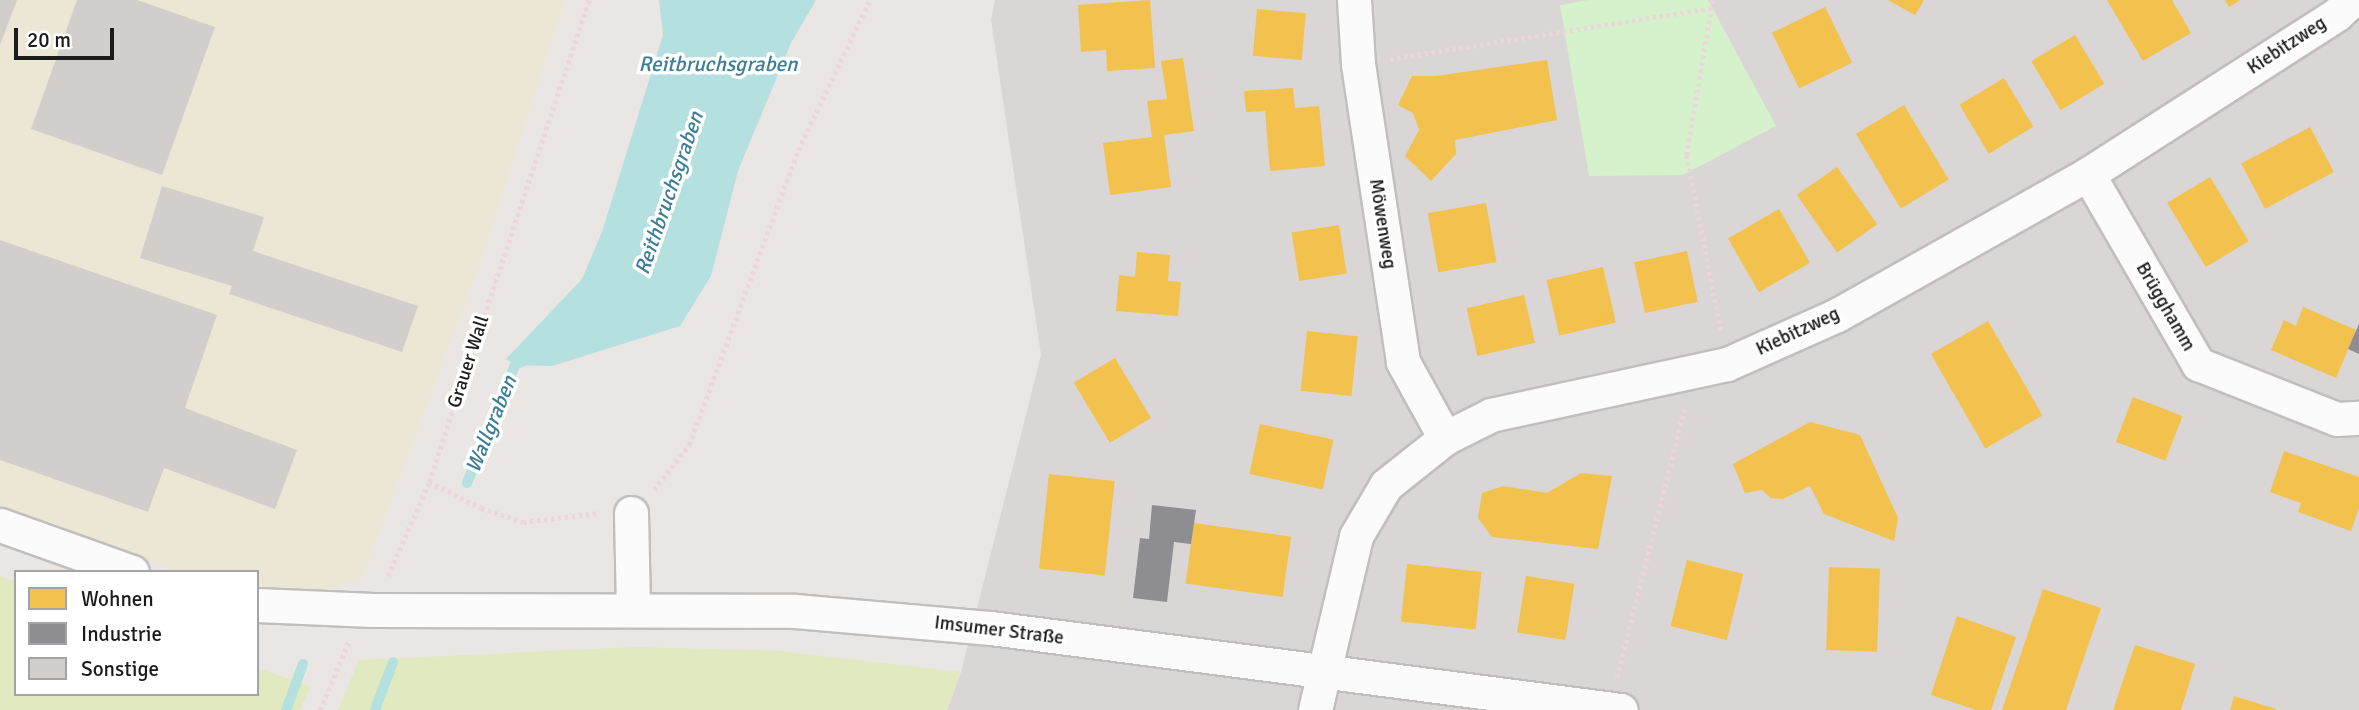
<!DOCTYPE html>
<html>
<head>
<meta charset="utf-8">
<style>
  body { margin:0 }
  #map { position:relative; width:2359px; height:710px; overflow:hidden; background:#eae6e3; font-family:Signika,sans-serif }
  div>[style] { position:absolute }
  [style*='--x'] { left:calc(var(--x)*1px); top:calc(var(--y)*1px); width:calc(var(--w)*1px); rotate:calc(var(--a)*1deg) }
  .residential>* { inset:0; background:#d9d6d5 }
  .farmland>* { inset:0; background:#ece7d5 }
  .grass>* { inset:0; background:#e0e9bf }
  .park>* { inset:0; background:#d5f2cc }
  .water>* { inset:0; background:#b4e0df }
  .homes>* { inset:0; background:#f2c14e; transform-origin:0 0 }
  .industry>* { inset:0; background:#8d8d92 }
  .stream>* { height:10px; margin:-5px; padding:0 5px; transform-origin:5px; border-radius:5px; background:#b4e0df }
  .building>* { inset:0; background:#d2cecc }
  .path>* { height:4.5px; margin-top:-2.25px; transform-origin:0; background:repeating-linear-gradient(90deg,#ead7d9 0 3.5px,transparent 0 7px) }
  .roads { filter:drop-shadow(2px 0 #c1bfbe) drop-shadow(-2px 0 #c1bfbe) drop-shadow(0 2px #c1bfbe) drop-shadow(0 -2px #c1bfbe) }
  .minor>* { height:33px; margin:-16.5px; padding:0 16.5px; transform-origin:16.5px; border-radius:16.5px; background:#fcfbfb }
  span { translate:-50% -50%; white-space:nowrap; text-align:center; line-height:1.15; -webkit-text-stroke:7px #fff; paint-order:stroke }
  .street-label { font-size:19px; color:#1b1b1b }
  .water-label { font-size:21px; color:#3c7e96; font-style:italic }
  .legend { position:absolute; left:14px; top:570px; width:245px; height:126px; box-sizing:border-box; background:#fff; border:2px solid #a4a4a4; margin:0; padding:9px 12px; list-style:none; font-size:21px; color:#1b1b1b }
  .legend li { display:flex; align-items:center; gap:14px; height:35px }
  .legend b { width:35px; border:2px solid #a4a4a4 }
  .scale { position:absolute; left:14px; top:28px; width:100px; height:32px; box-sizing:border-box; border:4px solid #1b1b1b; border-top:0; padding-left:9px; font-size:21px; line-height:24px; white-space:nowrap; color:#1b1b1b; -webkit-text-stroke:5px #fff; paint-order:stroke }
</style>
</head>
<body>
<div id="map">
  <div class="residential">
    <div style="clip-path:polygon(995px 0,2359px 0,2359px 710px,947px 710px,961px 672px,1041px 355px,991px 20px)"></div>
  </div>
  <div class="farmland">
    <div style="clip-path:polygon(0 0,565px 0,482px 258px,362px 578px,311px 596px,257px 586px,257px 572px,181px 572px,0 511px)"></div>
  </div>
  <div class="grass">
    <div style="clip-path:polygon(0 576px,16px 582px,16px 694px,257px 694px,257px 668px,310px 686px,300px 710px,0 710px)"></div>
    <div style="clip-path:polygon(635px 647px,779px 651px,961px 672px,947px 710px,338px 710px,359px 660px)"></div>
  </div>
  <div class="park">
    <div style="clip-path:polygon(1588px 0,1708px 0,1776px 126px,1683px 175px,1589px 176px,1560px 5px)"></div>
  </div>
  <div class="water">
    <div style="clip-path:polygon(659px 0,816px 0,791px 43px,738px 171px,711px 276px,680px 326px,552px 366px,515px 365px,506px 359px,582px 279px,602px 232px,663px 35px)"></div>
  </div>
  <div class="homes">
    <div style="clip-path:polygon(1150px 0,1155px 68px,1107px 71px,1106px 50px,1081px 52px,1078px 5px)"></div>
    <div style="clip-path:polygon(1888px 0,1924px 0,1915px 15px)"></div>
    <div style="clip-path:polygon(2107px 0,2172px 0,2191px 33px,2143px 61px)"></div>
    <div style="clip-path:polygon(2225px 0,2240px 0,2229px 7px)"></div>
    <div style="left:1825px;top:7px;width:62px;height:59px;rotate:64deg"></div>
    <div style="left:1257px;top:9px;width:49px;height:47px;rotate:5deg"></div>
    <div style="left:2075px;top:35px;width:57px;height:51px;rotate:59deg"></div>
    <div style="clip-path:polygon(1183px 58px,1194px 131px,1164px 135px,1171px 187px,1110px 195px,1103px 143px,1152px 137px,1147px 101px,1167px 99px,1161px 61px)"></div>
    <div style="clip-path:polygon(1547px 60px,1557px 120px,1455px 140px,1456px 154px,1431px 181px,1405px 156px,1419px 130px,1413px 113px,1398px 105px,1412px 76px,1436px 76px)"></div>
    <div style="left:2004px;top:78px;width:57px;height:52px;rotate:59deg"></div>
    <div style="clip-path:polygon(1293px 88px,1295px 108px,1319px 106px,1325px 166px,1270px 171px,1265px 111px,1246px 112px,1244px 91px)"></div>
    <div style="left:1904px;top:105px;width:87px;height:56px;rotate:59deg"></div>
    <div style="left:2310px;top:127px;width:51px;height:78px;rotate:62deg"></div>
    <div style="left:1837px;top:167px;width:70px;height:49px;rotate:55deg"></div>
    <div style="left:2210px;top:177px;width:75px;height:50px;rotate:59deg"></div>
    <div style="left:1486px;top:203px;width:60px;height:59px;rotate:80deg"></div>
    <div style="left:1779px;top:209px;width:62px;height:59px;rotate:60deg"></div>
    <div style="left:1339px;top:225px;width:49px;height:48px;rotate:81deg"></div>
    <div style="left:1687px;top:251px;width:52px;height:54px;rotate:78deg"></div>
    <div style="clip-path:polygon(1137px 252px,1170px 255px,1168px 281px,1181px 282px,1178px 316px,1116px 311px,1119px 275px,1135px 277px)"></div>
    <div style="left:1603px;top:267px;width:57px;height:58px;rotate:77deg"></div>
    <div style="left:1524px;top:295px;width:49px;height:59px;rotate:77deg"></div>
    <div style="clip-path:polygon(2303px 307px,2356px 330px,2336px 378px,2271px 350px,2284px 320px,2296px 326px)"></div>
    <div style="left:1988px;top:321px;width:109px;height:66px;rotate:60deg"></div>
    <div style="left:1307px;top:331px;width:51px;height:60px;rotate:6deg"></div>
    <div style="left:1115px;top:358px;width:70px;height:48px;rotate:59deg"></div>
    <div style="left:2133px;top:397px;width:53px;height:48px;rotate:21deg"></div>
    <div style="clip-path:polygon(1810px 422px,1860px 435px,1898px 518px,1894px 541px,1824px 514px,1810px 486px,1783px 499px,1771px 498px,1762px 490px,1745px 493px,1733px 464px)"></div>
    <div style="left:1260px;top:424px;width:75px;height:51px;rotate:12deg"></div>
    <div style="clip-path:polygon(2284px 451px,2359px 477px,2359px 508px,2351px 531px,2298px 512px,2301px 503px,2270px 492px)"></div>
    <div style="clip-path:polygon(1581px 473px,1612px 476px,1598px 549px,1492px 537px,1478px 518px,1482px 493px,1503px 486px,1547px 493px)"></div>
    <div style="left:1049px;top:474px;width:66px;height:95px;rotate:6deg"></div>
    <div style="left:1194px;top:523px;width:98px;height:61px;rotate:8deg"></div>
    <div style="left:1687px;top:560px;width:58px;height:68px;rotate:14deg"></div>
    <div style="left:1407px;top:564px;width:75px;height:58px;rotate:6deg"></div>
    <div style="left:1829px;top:567px;width:51px;height:83px;rotate:2deg"></div>
    <div style="left:1526px;top:576px;width:49px;height:57px;rotate:9deg"></div>
    <div style="clip-path:polygon(2043px 589px,2101px 608px,2066px 710px,2002px 710px)"></div>
    <div style="clip-path:polygon(1957px 616px,2016px 637px,1991px 710px,1976px 710px,1931px 695px)"></div>
    <div style="clip-path:polygon(2135px 645px,2195px 664px,2181px 710px,2113px 710px)"></div>
    <div style="clip-path:polygon(2234px 696px,2276px 709px,2276px 710px,2230px 710px)"></div>
  </div>
  <div class="industry">
    <div style="clip-path:polygon(2359px 324px,2359px 354px,2348px 349px)"></div>
    <div style="clip-path:polygon(1152px 505px,1196px 510px,1191px 544px,1174px 542px,1167px 602px,1133px 598px,1140px 538px,1149px 539px)"></div>
  </div>
  <div class="stream">
    <div style="--x:467;--y:483;--w:127;--a:-67.9"></div>
    <div style="--x:515;--y:365;--w:13;--a:-23"></div>
    <div style="--x:286;--y:710;--w:49;--a:-69.7"></div>
    <div style="--x:375;--y:710;--w:51;--a:-69.4"></div>
  </div>
  <div class="building">
    <div style="clip-path:polygon(0 0,17px 0,0 45px)"></div>
    <div style="clip-path:polygon(77px 0,137px 0,215px 27px,162px 175px,31px 129px)"></div>
    <div style="clip-path:polygon(162px 186px,264px 217px,253px 251px,418px 306px,402px 352px,229px 294px,232px 286px,140px 258px)"></div>
    <div style="clip-path:polygon(0 240px,217px 315px,185px 408px,297px 450px,275px 509px,164px 468px,148px 512px,0 460px)"></div>
  </div>
  <div class="path">
    <div style="--x:1713;--y:0;--w:157;--a:99.5"></div>
    <div style="--x:1687;--y:155;--w:180;--a:79.1"></div>
    <div style="--x:1390;--y:59;--w:325;--a:-9"></div>
    <div style="--x:429;--y:482;--w:58;--a:26.6"></div>
    <div style="--x:481;--y:508;--w:44;--a:18.4"></div>
    <div style="--x:523;--y:522;--w:77;--a:-6.8"></div>
    <div style="--x:654;--y:490;--w:57;--a:-52.1"></div>
    <div style="--x:689;--y:445;--w:314;--a:-69.7"></div>
    <div style="--x:798;--y:150;--w:166;--a:-64.4"></div>
    <div style="--x:388;--y:576;--w:103;--a:-66.4"></div>
    <div style="--x:429;--y:482;--w:508;--a:-71.64"></div>
    <div style="--x:1617;--y:677;--w:278;--a:-75.9"></div>
    <div style="--x:320;--y:710;--w:73;--a:-67.3"></div>
  </div>
  <div class="roads">
    <div class="minor">
      <div style="--x:1354;--y:0;--w:64;--a:86.4"></div>
      <div style="--x:1358;--y:64;--w:301;--a:81.4"></div>
      <div style="--x:1403;--y:362;--w:87;--a:61.1"></div>
      <div style="--x:2088;--y:174;--w:220;--a:59.9"></div>
      <div style="--x:2198;--y:364;--w:149;--a:21.6"></div>
      <div style="--x:2337;--y:419;--w:22;--a:-3"></div>
      <div style="--x:631;--y:513;--w:94;--a:88.8"></div>
      <div style="--x:0;--y:525;--w:140;--a:19.6"></div>
      <div style="--x:257;--y:605;--w:116;--a:2.5"></div>
      <div style="--x:373;--y:610;--w:422;--a:0.1"></div>
      <div style="--x:795;--y:611;--w:197;--a:5"></div>
      <div style="--x:991;--y:628;--w:635;--a:7.42"></div>
      <div style="--x:1315;--y:710;--w:179;--a:-76.7"></div>
      <div style="--x:1356;--y:536;--w:59;--a:-59.5"></div>
      <div style="--x:1386;--y:485;--w:75;--a:-38.5"></div>
      <div style="--x:1445;--y:438;--w:51;--a:-26.6"></div>
      <div style="--x:1491;--y:415;--w:241;--a:-12.2"></div>
      <div style="--x:1727;--y:364;--w:120;--a:-24"></div>
      <div style="--x:1837;--y:315;--w:288;--a:-29.3"></div>
      <div style="--x:2088;--y:174;--w:296;--a:-32.7"></div>
      <div style="--x:2337;--y:14;--w:21;--a:-43"></div>
    </div>
  </div>
  <div class="street-label">
    <span style="left:2287px;top:46px;rotate:-33deg">Kiebitzweg</span>
    <span style="left:1382px;top:224px;rotate:81deg">Möwenweg</span>
    <span style="left:2165px;top:307px;rotate:60deg">Brügghamm</span>
    <span style="left:1798px;top:332px;rotate:-25deg">Kiebitzweg</span>
    <span style="left:469px;top:362px;rotate:-72deg">Grauer Wall</span>
    <span style="left:999px;top:631px;rotate:7deg">Imsumer Straße</span>
  </div>
  <div class="water-label">
    <span style="left:718px;top:64px">Reitbruchsgraben</span>
    <span style="left:669px;top:193px;rotate:-71deg">Reithbruchsgraben</span>
    <span style="left:491px;top:424px;rotate:-68deg">Wallgraben</span>
  </div>
  <ul class="legend">
  <li><b style="height:19px;background:#f2c14e"></b>Wohnen</li>
  <li><b style="height:19px;background:#8d8d92"></b>Industrie</li>
  <li><b style="height:19px;background:#d2cecc"></b>Sonstige</li>
  </ul>
  <div class="scale">20 m</div>
</div>
</body>
</html>
